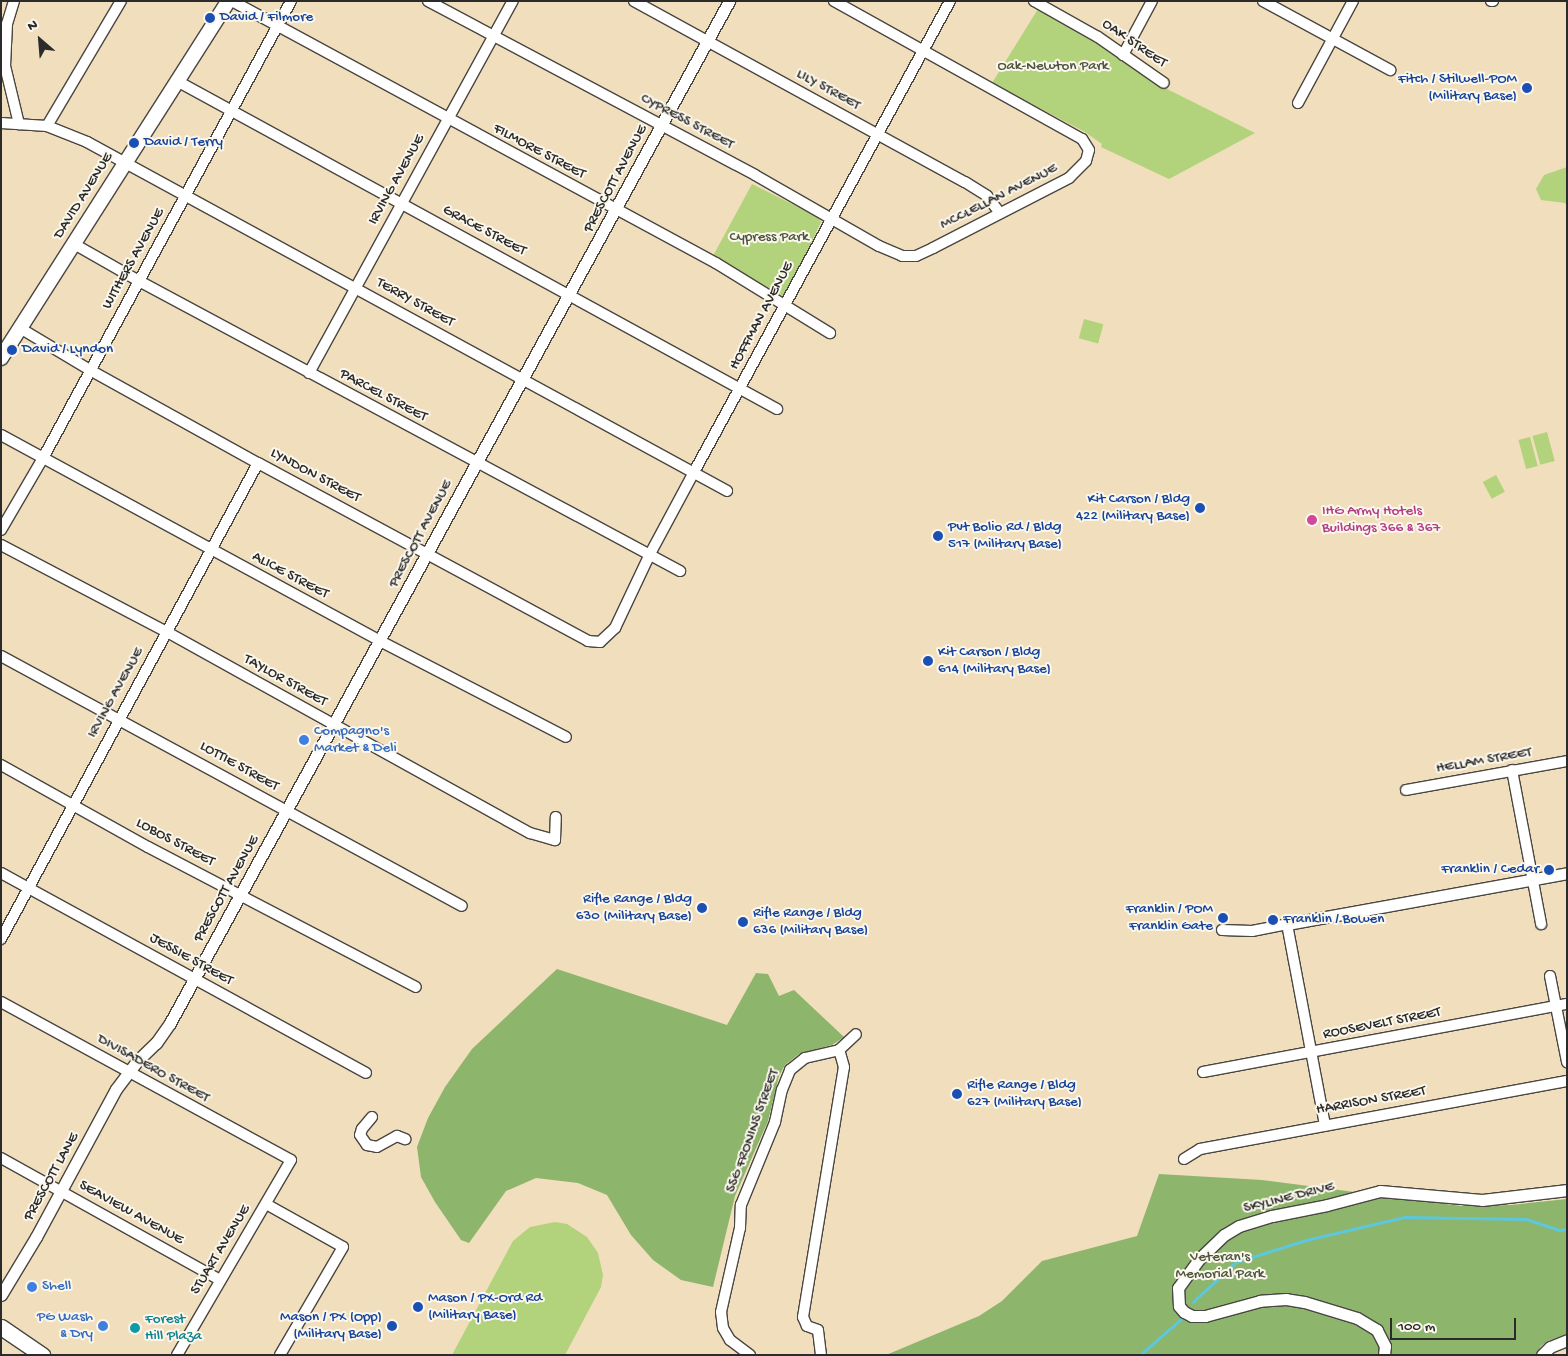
<!DOCTYPE html>
<html>
<head>
<meta charset="utf-8">
<style>
  body { margin:0 }
  #map { position:relative; width:1568px; height:1356px; overflow:hidden; background:#f0debd; font-family:"Gochi Hand",sans-serif }
  div>[style] { position:absolute }
  [style*='--x'] { left:calc(var(--x)*1px); top:calc(var(--y)*1px); width:calc(var(--w)*1px); rotate:calc(var(--a)*1deg) }
  .green>* { inset:0; background:#b2d37b; transform-origin:0 0 }
  .forest>* { inset:0; background:#8db56b }
  .stream>* { height:2.5px; margin:-1.25px; padding:0 1.25px; transform-origin:1.25px; border-radius:1.25px; background:#5ec7db }
  .roads { filter:drop-shadow(1px 0 #494641) drop-shadow(-1px 0 #494641) drop-shadow(0 1px #494641) drop-shadow(0 -1px #494641) }
  .minor>* { height:10px; margin:-5px; padding:0 5px; transform-origin:5px; border-radius:5px; background:#fff }
  .tertiary>* { height:11px; margin:-5.5px; padding:0 5.5px; transform-origin:5.5px; border-radius:5.5px; background:#fff }
  .secondary>* { height:14px; margin:-7px; padding:0 7px; transform-origin:7px; border-radius:7px; background:#fff }
  .primary>* { height:15px; margin:-7.5px; padding:0 7.5px; transform-origin:7.5px; border-radius:7.5px; background:#fff }
  .dots>* { width:14px; height:14px; translate:-50% -50%; box-sizing:border-box; border:2px solid #fbf7ec; border-radius:50% }
  span { translate:-50% -50%; white-space:nowrap; text-align:center; line-height:1.15; -webkit-text-stroke:4px #fbf7ec; paint-order:stroke }
  .transit-label { font-size:15px; color:#164399 }
  .left { translate:0 -50%; text-align:left }
  .right { translate:-100% -50%; text-align:right }
  .street-label { font-size:15px; color:#2b2b2b }
  .park-label { font-size:15px; color:#4d553f }
  .hotel-label { font-size:15px; color:#b23c85 }
  .shop-label { font-size:15px; color:#366cbe }
  .culture-label { font-size:15px; color:#0d838f }
  .frame { position:absolute; inset:0; border:2px solid #2b2b2b; pointer-events:none }
  .north { position:absolute; left:15px; top:15px; width:50px; height:50px; -webkit-text-stroke:4px #fbf7ec; paint-order:stroke; rotate:333deg; font-size:14px; font-weight:700; line-height:20px; text-align:center; color:#2b2b2b }
  .north::after { content:''; display:block; margin:auto; width:18px; height:22px; background:#2b2b2b; clip-path:polygon(50% 0,100% 100%,50% 72%,0 100%) }
  .scale { position:absolute; left:1390px; top:1318px; width:126px; height:22px; box-sizing:border-box; border:2px solid #2b2b2b; border-top:0; padding-left:6px; font-size:15px; line-height:18px; white-space:nowrap; color:#2b2b2b; -webkit-text-stroke:4px #fbf7ec; paint-order:stroke }
</style>
</head>
<body>
<div id="map">
  <div class="green">
    <div style="clip-path:polygon(1038px 9px,1094px 40px,1163px 87px,1255px 133px,1169px 179px,1101px 147px,1102px 144px,1085px 132px,992px 83px)"></div>
    <div style="clip-path:polygon(1567px 167px,1567px 206px,1565px 203px,1541px 200px,1536px 189px,1544px 175px)"></div>
    <div style="clip-path:polygon(752px 184px,818px 217px,821px 222px,789px 290px,783px 296px,713px 256px)"></div>
    <div style="left:1084px;top:319px;width:20px;height:20px;rotate:15deg"></div>
    <div style="left:1547px;top:432px;width:30px;height:15px;rotate:75deg"></div>
    <div style="left:1530px;top:437px;width:30px;height:12px;rotate:75deg"></div>
    <div style="left:1496px;top:475px;width:19px;height:15px;rotate:62deg"></div>
    <div style="clip-path:polygon(555px 1222px,567px 1224px,587px 1237px,598px 1253px,603px 1275px,601px 1287px,565px 1355px,452px 1355px,513px 1241px,530px 1227px)"></div>
  </div>
  <div class="forest">
    <div style="clip-path:polygon(557px 969px,727px 1025px,756px 973px,768px 974px,779px 996px,794px 990px,844px 1037px,832px 1045px,799px 1054px,785px 1065px,779px 1076px,768px 1121px,735px 1196px,713px 1287px,681px 1280px,653px 1260px,631px 1235px,607px 1195px,578px 1183px,536px 1178px,506px 1191px,469px 1243px,461px 1240px,435px 1202px,421px 1177px,417px 1147px,428px 1118px,445px 1087px,472px 1049px)"></div>
    <div style="clip-path:polygon(1159px 1174px,1262px 1180px,1462px 1206px,1511px 1205px,1567px 1199px,1567px 1334px,1548px 1341px,1541px 1346px,1536px 1355px,886px 1355px,979px 1316px,1002px 1301px,1042px 1261px,1137px 1236px)"></div>
  </div>
  <div class="stream">
    <div style="--x:1193;--y:1302;--w:59;--a:-42.9"></div>
    <div style="--x:1236;--y:1262;--w:73;--a:-17.4"></div>
    <div style="--x:1306;--y:1240;--w:102;--a:-13.1"></div>
    <div style="--x:1405;--y:1217;--w:121;--a:0.9"></div>
    <div style="--x:1526;--y:1219;--w:35;--a:18"></div>
    <div style="--x:1559;--y:1230;--w:8;--a:-7"></div>
    <div style="--x:1140;--y:1355;--w:55;--a:-41.3"></div>
  </div>
  <div class="roads">
    <div class="minor">
      <div style="--x:14;--y:1;--w:24;--a:107"></div>
      <div style="--x:7;--y:24;--w:42;--a:92.7"></div>
      <div style="--x:5;--y:66;--w:60;--a:76.4"></div>
      <div style="--x:232;--y:1;--w:550;--a:28.43"></div>
      <div style="--x:716;--y:263;--w:134;--a:31.6"></div>
      <div style="--x:428;--y:1;--w:370;--a:28"></div>
      <div style="--x:755;--y:175;--w:143;--a:29.8"></div>
      <div style="--x:879;--y:246;--w:25;--a:23"></div>
      <div style="--x:902;--y:256;--w:14;--a:0"></div>
      <div style="--x:916;--y:256;--w:19;--a:-25"></div>
      <div style="--x:933;--y:248;--w:153;--a:-27.2"></div>
      <div style="--x:1069;--y:178;--w:24;--a:-45"></div>
      <div style="--x:1086;--y:161;--w:11;--a:-75"></div>
      <div style="--x:1089;--y:150;--w:13;--a:-122"></div>
      <div style="--x:1082;--y:139;--w:284;--a:-150.9"></div>
      <div style="--x:634;--y:1;--w:377;--a:28.7"></div>
      <div style="--x:965;--y:182;--w:26;--a:32"></div>
      <div style="--x:987;--y:196;--w:21;--a:53"></div>
      <div style="--x:1034;--y:1;--w:73;--a:29.4"></div>
      <div style="--x:1098;--y:37;--w:80;--a:34.9"></div>
      <div style="--x:1263;--y:1;--w:145;--a:28.5"></div>
      <div style="--x:1491;--y:1;--w:2;--a:0"></div>
      <div style="--x:1123;--y:55;--w:61;--a:-61.8"></div>
      <div style="--x:177;--y:81;--w:684;--a:28.66"></div>
      <div style="--x:1298;--y:103;--w:116;--a:-61.7"></div>
      <div style="--x:1;--y:123;--w:46;--a:3.7"></div>
      <div style="--x:47;--y:126;--w:43;--a:21.8"></div>
      <div style="--x:87;--y:142;--w:729;--a:28.6"></div>
      <div style="--x:47;--y:126;--w:145;--a:-59.4"></div>
      <div style="--x:74;--y:244;--w:75;--a:29.6"></div>
      <div style="--x:139;--y:281;--w:614;--a:28.19"></div>
      <div style="--x:20;--y:328;--w:82;--a:31"></div>
      <div style="--x:90;--y:370;--w:192;--a:29"></div>
      <div style="--x:258;--y:463;--w:375;--a:28.3"></div>
      <div style="--x:588;--y:641;--w:12;--a:5"></div>
      <div style="--x:600;--y:642;--w:21;--a:-43"></div>
      <div style="--x:615;--y:628;--w:82;--a:-64.7"></div>
      <div style="--x:650;--y:554;--w:93;--a:-61.8"></div>
      <div style="--x:694;--y:472;--w:536;--a:-61.47"></div>
      <div style="--x:309;--y:373;--w:424;--a:-61.3"></div>
      <div style="--x:1;--y:435;--w:431;--a:28.5"></div>
      <div style="--x:380;--y:641;--w:209;--a:27.3"></div>
      <div style="--x:1;--y:530;--w:83;--a:-59.7"></div>
      <div style="--x:43;--y:458;--w:520;--a:-61.51"></div>
      <div style="--x:1;--y:545;--w:187;--a:27.7"></div>
      <div style="--x:167;--y:632;--w:415;--a:29"></div>
      <div style="--x:530;--y:833;--w:26;--a:16"></div>
      <div style="--x:555;--y:840;--w:23;--a:-88"></div>
      <div style="--x:1;--y:656;--w:524;--a:28.47"></div>
      <div style="--x:1;--y:765;--w:168;--a:29.2"></div>
      <div style="--x:148;--y:847;--w:302;--a:27.6"></div>
      <div style="--x:1512;--y:770;--w:157;--a:79.3"></div>
      <div style="--x:1406;--y:790;--w:164;--a:-10.2"></div>
      <div style="--x:1;--y:873;--w:416;--a:28.7"></div>
      <div style="--x:1222;--y:930;--w:30;--a:2"></div>
      <div style="--x:1252;--y:931;--w:36;--a:-11"></div>
      <div style="--x:1287;--y:924;--w:205;--a:79.3"></div>
      <div style="--x:1;--y:939;--w:541;--a:-61.63"></div>
      <div style="--x:1550;--y:976;--w:88;--a:78.8"></div>
      <div style="--x:1;--y:1002;--w:330;--a:28.6"></div>
      <div style="--x:291;--y:1160;--w:226;--a:120.3"></div>
      <div style="--x:1203;--y:1072;--w:370;--a:-10.6"></div>
      <div style="--x:372;--y:1117;--w:16;--a:130"></div>
      <div style="--x:362;--y:1129;--w:6;--a:108"></div>
      <div style="--x:360;--y:1135;--w:12;--a:55"></div>
      <div style="--x:367;--y:1145;--w:10;--a:11"></div>
      <div style="--x:377;--y:1147;--w:23;--a:-29"></div>
      <div style="--x:397;--y:1136;--w:9;--a:21"></div>
      <div style="--x:1;--y:1158;--w:251;--a:29.1"></div>
      <div style="--x:1184;--y:1159;--w:19;--a:-32"></div>
      <div style="--x:1200;--y:1149;--w:373;--a:-10.5"></div>
      <div style="--x:266;--y:1204;--w:88;--a:29.2"></div>
      <div style="--x:343;--y:1247;--w:125;--a:120.3"></div>
      <div style="--x:750;--y:1355;--w:25;--a:-143"></div>
      <div style="--x:730;--y:1340;--w:14;--a:-120"></div>
      <div style="--x:723;--y:1328;--w:16;--a:-97"></div>
      <div style="--x:721;--y:1312;--w:86;--a:-77.3"></div>
      <div style="--x:740;--y:1228;--w:23;--a:-88"></div>
      <div style="--x:741;--y:1205;--w:90;--a:-67.7"></div>
      <div style="--x:775;--y:1122;--w:33;--a:-78"></div>
      <div style="--x:782;--y:1090;--w:22;--a:-68"></div>
      <div style="--x:790;--y:1070;--w:19;--a:-39"></div>
      <div style="--x:805;--y:1058;--w:35;--a:-13"></div>
      <div style="--x:839;--y:1050;--w:23;--a:-43"></div>
      <div style="--x:821;--y:1355;--w:25;--a:-97"></div>
      <div style="--x:818;--y:1330;--w:12;--a:-160"></div>
      <div style="--x:807;--y:1326;--w:10;--a:-114"></div>
      <div style="--x:803;--y:1317;--w:253;--a:-80.7"></div>
      <div style="--x:844;--y:1067;--w:18;--a:-106"></div>
    </div>
    <div class="tertiary">
      <div style="--x:1287;--y:924;--w:285;--a:-10.3"></div>
      <div style="--x:1;--y:1295;--w:68;--a:-58.9"></div>
      <div style="--x:36;--y:1237;--w:168;--a:-61.6"></div>
      <div style="--x:116;--y:1089;--w:34;--a:-53"></div>
      <div style="--x:136;--y:1062;--w:28;--a:-44"></div>
      <div style="--x:156;--y:1043;--w:24;--a:-55"></div>
      <div style="--x:170;--y:1023;--w:1165;--a:-61.32"></div>
      <div style="--x:1384;--y:1355;--w:9;--a:-84"></div>
      <div style="--x:1385;--y:1346;--w:18;--a:-117"></div>
      <div style="--x:1377;--y:1330;--w:23;--a:-149"></div>
      <div style="--x:1357;--y:1318;--w:55;--a:-163.2"></div>
      <div style="--x:1304;--y:1302;--w:18;--a:-171"></div>
      <div style="--x:1286;--y:1299;--w:26;--a:176"></div>
      <div style="--x:1260;--y:1301;--w:57;--a:164.7"></div>
      <div style="--x:1205;--y:1316;--w:13;--a:180"></div>
      <div style="--x:1192;--y:1316;--w:9;--a:-153"></div>
      <div style="--x:1184;--y:1312;--w:8;--a:-130"></div>
      <div style="--x:1179;--y:1306;--w:18;--a:-93"></div>
      <div style="--x:1178;--y:1288;--w:36;--a:-54"></div>
      <div style="--x:1199;--y:1259;--w:35;--a:-44"></div>
      <div style="--x:1224;--y:1235;--w:17;--a:-31"></div>
      <div style="--x:1239;--y:1226;--w:34;--a:-17"></div>
      <div style="--x:1272;--y:1216;--w:56;--a:-11.3"></div>
      <div style="--x:1327;--y:1205;--w:55;--a:-14.8"></div>
      <div style="--x:1380;--y:1191;--w:102;--a:5"></div>
      <div style="--x:1482;--y:1200;--w:86;--a:-6.7"></div>
      <div style="--x:1542;--y:1355;--w:11;--a:-45"></div>
      <div style="--x:1550;--y:1347;--w:18;--a:-22"></div>
    </div>
    <div class="secondary">
      <div style="--x:1;--y:358;--w:423;--a:-57.5"></div>
    </div>
    <div class="primary">
      <div style="--x:1;--y:1327;--w:50;--a:34.3"></div>
    </div>
  </div>
  <div class="dots">
    <div style="left:210px;top:18px;background:#1a4fb4"></div>
    <div style="left:1527px;top:88px;background:#1a4fb4"></div>
    <div style="left:134px;top:143px;background:#1a4fb4"></div>
    <div style="left:12px;top:350px;background:#1a4fb4"></div>
    <div style="left:1200px;top:508px;background:#1a4fb4"></div>
    <div style="left:1312px;top:520px;background:#d1479c"></div>
    <div style="left:938px;top:536px;background:#1a4fb4"></div>
    <div style="left:928px;top:661px;background:#1a4fb4"></div>
    <div style="left:304px;top:740px;background:#3f7fe0"></div>
    <div style="left:1549px;top:870px;background:#1a4fb4"></div>
    <div style="left:702px;top:908px;background:#1a4fb4"></div>
    <div style="left:1223px;top:918px;background:#1a4fb4"></div>
    <div style="left:1273px;top:920px;background:#1a4fb4"></div>
    <div style="left:743px;top:922px;background:#1a4fb4"></div>
    <div style="left:957px;top:1094px;background:#1a4fb4"></div>
    <div style="left:32px;top:1287px;background:#3f7fe0"></div>
    <div style="left:418px;top:1307px;background:#1a4fb4"></div>
    <div style="left:103px;top:1326px;background:#3f7fe0"></div>
    <div style="left:392px;top:1326px;background:#1a4fb4"></div>
    <div style="left:135px;top:1328px;background:#0f9aa8"></div>
  </div>
  <div class="transit-label">
    <span class="left" style="left:220px;top:18px">David / Filmore</span>
    <span class="right" style="left:1517px;top:88px">Fitch / Stilwell-POM<br>(Military Base)</span>
    <span class="left" style="left:144px;top:143px">David / Terry</span>
    <span class="left" style="left:22px;top:350px">David / Lyndon</span>
    <span class="right" style="left:1190px;top:508px">Kit Carson / Bldg<br>422 (Military Base)</span>
    <span class="left" style="left:948px;top:536px">Pvt Bolio Rd / Bldg<br>517 (Military Base)</span>
    <span class="left" style="left:938px;top:661px">Kit Carson / Bldg<br>614 (Military Base)</span>
    <span class="right" style="left:1539px;top:870px">Franklin / Cedar</span>
    <span class="right" style="left:692px;top:908px">Rifle Range / Bldg<br>630 (Military Base)</span>
    <span class="right" style="left:1213px;top:918px">Franklin / POM<br>Franklin Gate</span>
    <span class="left" style="left:753px;top:922px">Rifle Range / Bldg<br>636 (Military Base)</span>
    <span class="left" style="left:1283px;top:920px">Franklin / Bowen</span>
    <span class="left" style="left:967px;top:1094px">Rifle Range / Bldg<br>627 (Military Base)</span>
    <span class="left" style="left:428px;top:1307px">Mason / PX-Ord Rd<br>(Military Base)</span>
    <span class="right" style="left:382px;top:1326px">Mason / PX (Opp)<br>(Military Base)</span>
  </div>
  <div class="street-label">
    <span style="left:1134px;top:44px;rotate:34deg">OAK STREET</span>
    <span style="left:828px;top:90px;rotate:29deg">LILY STREET</span>
    <span style="left:687px;top:122px;rotate:28deg">CYPRESS STREET</span>
    <span style="left:539px;top:152px;rotate:28deg">FILMORE STREET</span>
    <span style="left:616px;top:179px;rotate:-62deg">PRESCOTT AVENUE</span>
    <span style="left:397px;top:180px;rotate:-61deg">IRVING AVENUE</span>
    <span style="left:84px;top:196px;rotate:-58deg">DAVID AVENUE</span>
    <span style="left:999px;top:197px;rotate:-27deg">MCCLELLAN AVENUE</span>
    <span style="left:484px;top:231px;rotate:28deg">GRACE STREET</span>
    <span style="left:134px;top:259px;rotate:-61deg">WITHERS AVENUE</span>
    <span style="left:415px;top:303px;rotate:29deg">TERRY STREET</span>
    <span style="left:762px;top:316px;rotate:-62deg">HOFFMAN AVENUE</span>
    <span style="left:383px;top:396px;rotate:28deg">PARCEL STREET</span>
    <span style="left:315px;top:476px;rotate:28deg">LYNDON STREET</span>
    <span style="left:421px;top:534px;rotate:-62deg">PRESCOTT AVENUE</span>
    <span style="left:290px;top:576px;rotate:28deg">ALICE STREET</span>
    <span style="left:285px;top:681px;rotate:29deg">TAYLOR STREET</span>
    <span style="left:116px;top:693px;rotate:-61deg">IRVING AVENUE</span>
    <span style="left:1484px;top:761px;rotate:-10deg">HELLAM STREET</span>
    <span style="left:239px;top:767px;rotate:29deg">LOTTIE STREET</span>
    <span style="left:175px;top:843px;rotate:28deg">LOBOS STREET</span>
    <span style="left:227px;top:889px;rotate:-61deg">PRESCOTT AVENUE</span>
    <span style="left:191px;top:960px;rotate:29deg">JESSIE STREET</span>
    <span style="left:1382px;top:1024px;rotate:-11deg">ROOSEVELT STREET</span>
    <span style="left:153px;top:1069px;rotate:29deg">DIVISADERO STREET</span>
    <span style="left:1371px;top:1101px;rotate:-10deg">HARRISON STREET</span>
    <span style="left:753px;top:1131px;rotate:-70deg">SSG FRONINS STREET</span>
    <span style="left:52px;top:1177px;rotate:-61deg">PRESCOTT LANE</span>
    <span style="left:1289px;top:1198px;rotate:-14deg">SKYLINE DRIVE</span>
    <span style="left:131px;top:1213px;rotate:29deg">SEAVIEW AVENUE</span>
    <span style="left:221px;top:1250px;rotate:-59deg">STUART AVENUE</span>
  </div>
  <div class="park-label">
    <span style="left:1053px;top:67px">Oak-Newton Park</span>
    <span style="left:769px;top:238px">Cypress Park</span>
    <span style="left:1220px;top:1266px">Veteran's<br>Memorial Park</span>
  </div>
  <div class="hotel-label">
    <span class="left" style="left:1322px;top:520px">IHG Army Hotels<br>Buildings 366 &amp; 367</span>
  </div>
  <div class="shop-label">
    <span class="left" style="left:314px;top:740px">Compagno's<br>Market &amp; Deli</span>
    <span class="left" style="left:42px;top:1287px">Shell</span>
    <span class="right" style="left:93px;top:1326px">PG Wash<br>&amp; Dry</span>
  </div>
  <div class="culture-label">
    <span class="left" style="left:145px;top:1328px">Forest<br>Hill Plaza</span>
  </div>
  <div class="frame"></div>
  <div class="north">N</div>
  <div class="scale">100 m</div>
</div>
</body>
</html>
